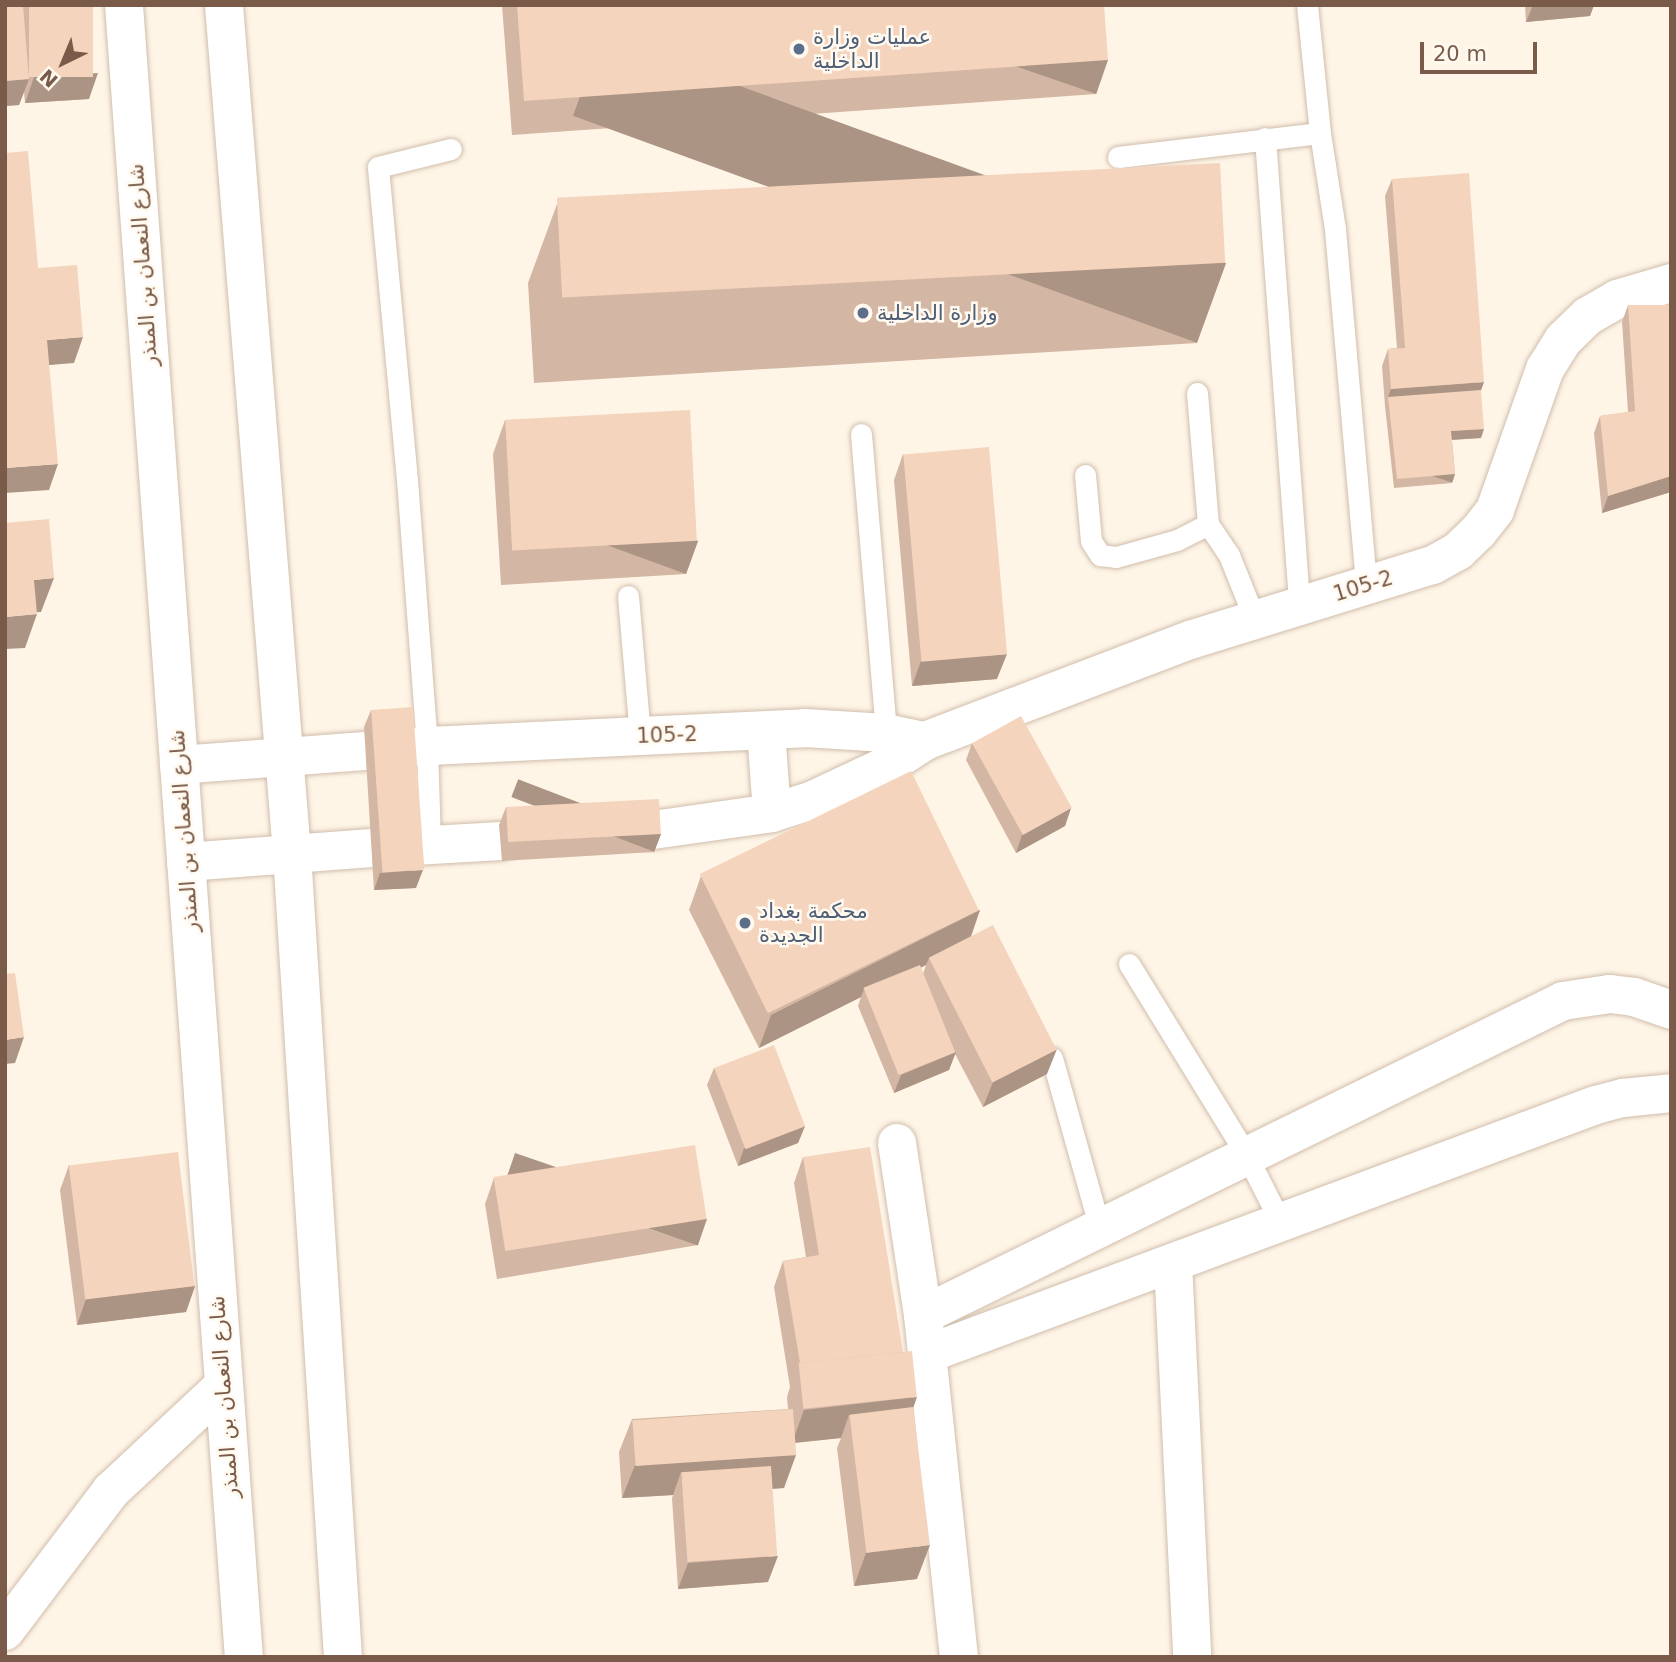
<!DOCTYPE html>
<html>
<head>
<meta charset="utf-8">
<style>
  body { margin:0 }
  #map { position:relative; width:1676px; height:1662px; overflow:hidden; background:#fef5e7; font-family:"DejaVu Sans","Noto Naskh Arabic",sans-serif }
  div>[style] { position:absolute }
  .roads { filter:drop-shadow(0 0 2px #d1bdab) drop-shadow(0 0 2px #d1bdab) }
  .lane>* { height:21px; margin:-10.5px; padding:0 10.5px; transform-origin:10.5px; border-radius:10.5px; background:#fff }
  .street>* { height:38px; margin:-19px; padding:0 19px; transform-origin:19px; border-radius:19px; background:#fff }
  .wall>* { inset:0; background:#d3b6a3 }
  .shaded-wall>* { inset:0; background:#ac9484; transform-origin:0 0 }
  .building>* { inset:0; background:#f5d4bd; transform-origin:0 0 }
  .dots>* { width:19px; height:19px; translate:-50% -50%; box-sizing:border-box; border:4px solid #fff9ef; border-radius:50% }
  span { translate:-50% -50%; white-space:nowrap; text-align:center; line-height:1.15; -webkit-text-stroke:5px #fff9ef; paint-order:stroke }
  .service-label { font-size:21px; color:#4e5e75 }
  .left { translate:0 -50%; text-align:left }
  .street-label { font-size:21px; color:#7a5b49 }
  .frame { position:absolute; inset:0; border:7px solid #7a5b49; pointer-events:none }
  .north { position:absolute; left:28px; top:28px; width:70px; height:70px; -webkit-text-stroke:5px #fff9ef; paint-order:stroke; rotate:223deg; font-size:19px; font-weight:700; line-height:28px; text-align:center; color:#7a5b49 }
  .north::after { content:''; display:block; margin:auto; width:24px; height:32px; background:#7a5b49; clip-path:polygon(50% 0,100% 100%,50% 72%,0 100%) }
  .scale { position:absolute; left:1420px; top:42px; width:117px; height:32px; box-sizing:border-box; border:4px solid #7a5b49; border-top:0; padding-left:9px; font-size:21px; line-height:24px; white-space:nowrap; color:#7a5b49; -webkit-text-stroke:5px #fff9ef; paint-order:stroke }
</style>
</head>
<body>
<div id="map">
  <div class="roads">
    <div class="lane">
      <div style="left:1307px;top:5px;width:129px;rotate:84.2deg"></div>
      <div style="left:1320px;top:133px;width:97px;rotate:81.1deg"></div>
      <div style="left:1335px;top:229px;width:357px;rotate:85deg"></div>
      <div style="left:1265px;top:138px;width:469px;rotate:85.8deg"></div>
      <div style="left:1118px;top:157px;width:203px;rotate:-6.8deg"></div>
      <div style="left:1197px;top:393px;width:131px;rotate:85.2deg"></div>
      <div style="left:1208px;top:524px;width:37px;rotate:56deg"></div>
      <div style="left:1229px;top:555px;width:70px;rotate:68.2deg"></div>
      <div style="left:861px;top:434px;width:300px;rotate:85.2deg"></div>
      <div style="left:1085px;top:475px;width:66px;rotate:84.8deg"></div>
      <div style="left:1091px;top:541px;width:17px;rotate:57deg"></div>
      <div style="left:1100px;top:555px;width:16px;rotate:7deg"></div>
      <div style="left:1116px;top:557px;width:63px;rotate:-15.6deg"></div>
      <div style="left:1177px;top:540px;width:35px;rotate:-27deg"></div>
      <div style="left:628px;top:596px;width:142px;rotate:85.1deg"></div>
      <div style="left:430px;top:845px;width:99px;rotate:-91.7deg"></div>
      <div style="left:427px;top:746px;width:267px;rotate:-94.3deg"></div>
      <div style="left:407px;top:480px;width:314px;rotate:-95.3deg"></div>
      <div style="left:378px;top:167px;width:75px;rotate:-13.9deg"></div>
      <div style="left:1129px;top:964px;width:225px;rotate:58.4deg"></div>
      <div style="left:1247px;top:1156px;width:75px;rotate:63.1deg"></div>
      <div style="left:1052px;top:1058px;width:178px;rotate:74.3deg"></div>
    </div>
    <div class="street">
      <div style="left:124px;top:5px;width:1656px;rotate:85.85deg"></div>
      <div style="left:224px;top:5px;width:852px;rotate:85.42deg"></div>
      <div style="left:292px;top:854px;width:805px;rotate:86.37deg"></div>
      <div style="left:766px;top:731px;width:82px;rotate:85.8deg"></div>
      <div style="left:408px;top:747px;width:397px;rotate:-2.7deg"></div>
      <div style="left:805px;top:728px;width:81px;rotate:3.5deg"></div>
      <div style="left:886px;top:733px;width:40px;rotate:12deg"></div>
      <div style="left:179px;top:765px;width:187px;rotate:-4.3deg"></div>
      <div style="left:653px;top:830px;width:120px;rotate:-8.1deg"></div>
      <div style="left:772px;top:813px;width:43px;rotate:-17.6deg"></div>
      <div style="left:813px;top:800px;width:85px;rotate:-25.1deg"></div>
      <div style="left:890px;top:764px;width:42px;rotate:-33.3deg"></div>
      <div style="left:925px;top:741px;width:284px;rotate:-20.9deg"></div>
      <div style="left:1190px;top:640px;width:254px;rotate:-17.2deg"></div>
      <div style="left:1433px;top:565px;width:29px;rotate:-29deg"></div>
      <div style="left:1458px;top:551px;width:28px;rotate:-44deg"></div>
      <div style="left:1478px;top:532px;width:28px;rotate:-52deg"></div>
      <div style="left:1495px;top:510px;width:150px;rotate:-70.5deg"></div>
      <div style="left:1545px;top:369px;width:34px;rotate:-58deg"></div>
      <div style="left:1563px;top:340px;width:35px;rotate:-44deg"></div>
      <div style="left:1588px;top:316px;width:34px;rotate:-30deg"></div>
      <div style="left:1617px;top:299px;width:56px;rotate:-16.5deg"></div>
      <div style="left:414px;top:846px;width:87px;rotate:-3.3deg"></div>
      <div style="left:186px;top:862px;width:186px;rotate:-4.3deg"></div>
      <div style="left:897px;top:1143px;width:174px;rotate:81.4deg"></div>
      <div style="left:923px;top:1315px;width:344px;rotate:84deg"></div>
      <div style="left:1173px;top:1263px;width:394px;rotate:87.2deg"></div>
      <div style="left:923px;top:1315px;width:713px;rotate:-26.13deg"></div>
      <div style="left:1563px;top:1001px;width:48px;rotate:-8.5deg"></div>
      <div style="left:1610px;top:994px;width:24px;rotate:7deg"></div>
      <div style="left:1634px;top:997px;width:39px;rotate:19deg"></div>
      <div style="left:927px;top:1354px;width:714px;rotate:-20.42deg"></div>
      <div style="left:1596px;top:1105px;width:28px;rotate:-15deg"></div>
      <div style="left:1623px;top:1098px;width:48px;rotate:-5.9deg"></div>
      <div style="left:5px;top:1631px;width:176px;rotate:-52.9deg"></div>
      <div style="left:111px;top:1491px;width:152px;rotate:-43.1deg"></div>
    </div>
  </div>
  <div class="wall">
    <div style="clip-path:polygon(5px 5px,93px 5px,89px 99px,25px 103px,24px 92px,19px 105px,5px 106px)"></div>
    <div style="clip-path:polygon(502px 5px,1104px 5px,1096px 94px,512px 135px)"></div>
    <div style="clip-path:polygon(1525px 5px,1594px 5px,1590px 16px,1526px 22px)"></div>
    <div style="clip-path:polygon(1392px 179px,1481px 390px,1481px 438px,1452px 440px,1455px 474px,1452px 483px,1394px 488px,1385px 406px,1382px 366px,1388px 349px,1397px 348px,1385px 196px)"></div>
    <div style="clip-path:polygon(557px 204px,1226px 263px,1197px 343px,534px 383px,528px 283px)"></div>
    <div style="clip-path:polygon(1628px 305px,1671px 492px,1602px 513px,1594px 433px,1600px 416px,1628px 412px,1622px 322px)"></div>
    <div style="clip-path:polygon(505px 420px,698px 541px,686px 574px,501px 585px,493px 454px)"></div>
    <div style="clip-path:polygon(903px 454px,997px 679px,912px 686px,894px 480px)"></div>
    <div style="clip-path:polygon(371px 710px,416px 888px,374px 890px,364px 727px)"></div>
    <div style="clip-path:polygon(972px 743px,1071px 808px,1065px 826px,1016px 853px,966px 760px)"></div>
    <div style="clip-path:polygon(506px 807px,661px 834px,654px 852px,502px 861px,499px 825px)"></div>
    <div style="clip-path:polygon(evenodd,701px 876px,980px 910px,971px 937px,1047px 1074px,983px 1107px,955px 1054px,949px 1070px,894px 1093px,858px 1006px,861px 997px,759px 1048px,689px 910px,701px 876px,926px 965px,923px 974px,920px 968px,926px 965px)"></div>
    <div style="clip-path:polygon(714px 1068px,805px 1126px,798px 1143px,738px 1166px,707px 1085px)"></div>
    <div style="clip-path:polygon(803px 1157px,903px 1352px,913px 1409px,917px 1579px,854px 1586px,837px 1448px,841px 1438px,795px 1443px,784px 1488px,772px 1489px,768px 1582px,678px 1589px,672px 1498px,673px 1495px,622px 1498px,619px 1452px,632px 1419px,788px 1409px,787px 1397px,790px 1387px,774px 1287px,783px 1261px,806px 1257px,794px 1183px)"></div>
    <div style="clip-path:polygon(69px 1165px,195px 1286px,186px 1312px,77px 1325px,60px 1190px)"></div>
    <div style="clip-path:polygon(494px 1178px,698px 1245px,497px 1279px,485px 1204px)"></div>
  </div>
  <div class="shaded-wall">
    <div style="clip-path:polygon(1533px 5px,1594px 5px,1590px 16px,1526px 22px)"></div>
    <div style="left:1108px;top:60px;width:36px;height:585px;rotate:109deg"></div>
    <div style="clip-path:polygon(98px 73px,89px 99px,25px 103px,34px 77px)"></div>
    <div style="clip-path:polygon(29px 79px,19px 105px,5px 106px,5px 81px)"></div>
    <div style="left:1226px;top:263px;width:85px;height:664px;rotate:110deg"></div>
    <div style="clip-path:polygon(83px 337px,74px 363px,38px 366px,47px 340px)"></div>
    <div style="clip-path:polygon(1484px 382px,1478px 399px,1388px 397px,1391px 389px)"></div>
    <div style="clip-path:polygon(1484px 429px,1481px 438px,1448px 440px,1451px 431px)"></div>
    <div style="clip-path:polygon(58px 464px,49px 490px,5px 493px,5px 468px)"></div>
    <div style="left:1455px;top:474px;width:9px;height:58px;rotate:108deg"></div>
    <div style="clip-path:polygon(1671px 476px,1671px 492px,1602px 513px,1608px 496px)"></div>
    <div style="left:698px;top:541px;width:35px;height:185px;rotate:110deg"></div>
    <div style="clip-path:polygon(54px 578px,41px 612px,22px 613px,34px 580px)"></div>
    <div style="clip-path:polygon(37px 614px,25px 648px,5px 649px,5px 617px)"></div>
    <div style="clip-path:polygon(1007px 654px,997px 679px,912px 686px,921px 661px)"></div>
    <div style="clip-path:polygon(1071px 808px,1065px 826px,1016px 853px,1022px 835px)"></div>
    <div style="left:661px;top:834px;width:19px;height:153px;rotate:111deg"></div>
    <div style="clip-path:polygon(423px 870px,416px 888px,374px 890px,380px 873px)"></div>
    <div style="clip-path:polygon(980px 910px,968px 944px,929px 958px,926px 965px,867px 994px,864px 989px,861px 997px,759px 1048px,771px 1015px)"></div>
    <div style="clip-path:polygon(24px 1037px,15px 1063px,5px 1064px,5px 1040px)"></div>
    <div style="clip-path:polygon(1057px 1049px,1047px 1074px,983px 1107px,993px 1082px)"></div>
    <div style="clip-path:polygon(956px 1052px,949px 1070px,894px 1093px,901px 1075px)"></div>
    <div style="clip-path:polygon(805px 1126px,798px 1143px,738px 1166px,744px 1148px)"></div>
    <div style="left:707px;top:1219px;width:28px;height:203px;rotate:109deg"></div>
    <div style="clip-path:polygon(195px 1286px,186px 1312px,77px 1325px,86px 1299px)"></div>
    <div style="clip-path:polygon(917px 1397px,905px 1431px,849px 1415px,841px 1438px,792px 1443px,804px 1410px)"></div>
    <div style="clip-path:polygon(796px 1455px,784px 1488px,683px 1494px,681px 1472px,673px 1495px,622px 1498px,635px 1465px)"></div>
    <div style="clip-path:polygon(930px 1545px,917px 1579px,854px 1586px,866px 1553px)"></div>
    <div style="clip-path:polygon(778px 1556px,768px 1582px,678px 1589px,688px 1563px)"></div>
  </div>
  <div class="building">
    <div style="clip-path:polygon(5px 5px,23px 5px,29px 79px,5px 81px)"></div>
    <div style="left:29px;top:5px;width:64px;height:72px"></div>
    <div style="clip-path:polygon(517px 5px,1104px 5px,1108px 60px,524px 101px)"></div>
    <div style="clip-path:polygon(28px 151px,38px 268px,77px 265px,83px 337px,47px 340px,58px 464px,5px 468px,5px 153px)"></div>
    <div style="left:1220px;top:163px;width:100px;height:664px;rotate:87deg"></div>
    <div style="clip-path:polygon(1469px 173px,1484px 382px,1391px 389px,1388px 349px,1405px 348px,1392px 179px)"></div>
    <div style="clip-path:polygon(1628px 305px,1671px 305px,1671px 476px,1608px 496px,1600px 416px,1635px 411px)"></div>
    <div style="clip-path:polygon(1481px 390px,1484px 429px,1451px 431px,1455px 474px,1397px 479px,1388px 397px)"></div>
    <div style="left:690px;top:410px;width:131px;height:185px;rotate:87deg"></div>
    <div style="left:989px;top:447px;width:208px;height:86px;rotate:85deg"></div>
    <div style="clip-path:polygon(49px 519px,54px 578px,34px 580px,37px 614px,5px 617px,5px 523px)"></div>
    <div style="left:413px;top:707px;width:163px;height:42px;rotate:86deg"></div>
    <div style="left:1021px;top:716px;width:105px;height:56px;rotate:61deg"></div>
    <div style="left:911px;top:771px;width:155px;height:235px;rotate:64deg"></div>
    <div style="left:659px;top:799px;width:35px;height:153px;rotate:87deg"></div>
    <div style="left:993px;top:925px;width:140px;height:72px;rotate:63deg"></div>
    <div style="left:920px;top:965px;width:94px;height:61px;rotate:68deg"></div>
    <div style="clip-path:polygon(15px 973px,24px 1037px,5px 1040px,5px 974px)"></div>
    <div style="left:774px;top:1045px;width:87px;height:64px;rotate:69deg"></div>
    <div style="left:695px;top:1145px;width:75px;height:204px;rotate:81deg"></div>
    <div style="clip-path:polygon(870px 1147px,903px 1352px,800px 1363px,783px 1261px,819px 1255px,803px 1157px)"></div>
    <div style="left:178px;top:1152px;width:135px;height:110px;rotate:83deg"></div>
    <div style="left:912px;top:1351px;width:46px;height:114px;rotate:84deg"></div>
    <div style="left:913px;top:1407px;width:139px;height:64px;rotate:83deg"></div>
    <div style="left:793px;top:1409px;width:46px;height:161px;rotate:86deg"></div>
    <div style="left:771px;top:1466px;width:90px;height:90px;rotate:86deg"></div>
  </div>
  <div class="dots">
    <div style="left:799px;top:49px;background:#5c6f8a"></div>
    <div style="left:863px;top:313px;background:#5c6f8a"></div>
    <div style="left:745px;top:923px;background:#5c6f8a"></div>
  </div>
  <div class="service-label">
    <span class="left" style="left:813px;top:49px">عمليات وزارة<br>الداخلية</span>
    <span class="left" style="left:877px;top:313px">وزارة الداخلية</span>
    <span class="left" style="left:759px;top:923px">محكمة بغداد<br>الجديدة</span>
  </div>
  <div class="street-label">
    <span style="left:143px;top:265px;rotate:-94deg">شارع النعمان بن المنذر</span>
    <span style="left:1363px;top:586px;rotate:-17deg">105-2</span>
    <span style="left:667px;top:735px;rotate:-2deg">105-2</span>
    <span style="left:184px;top:831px;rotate:-94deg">شارع النعمان بن المنذر</span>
    <span style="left:224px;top:1397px;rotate:-94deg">شارع النعمان بن المنذر</span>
  </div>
  <div class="frame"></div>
  <div class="north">N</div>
  <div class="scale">20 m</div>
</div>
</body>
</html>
